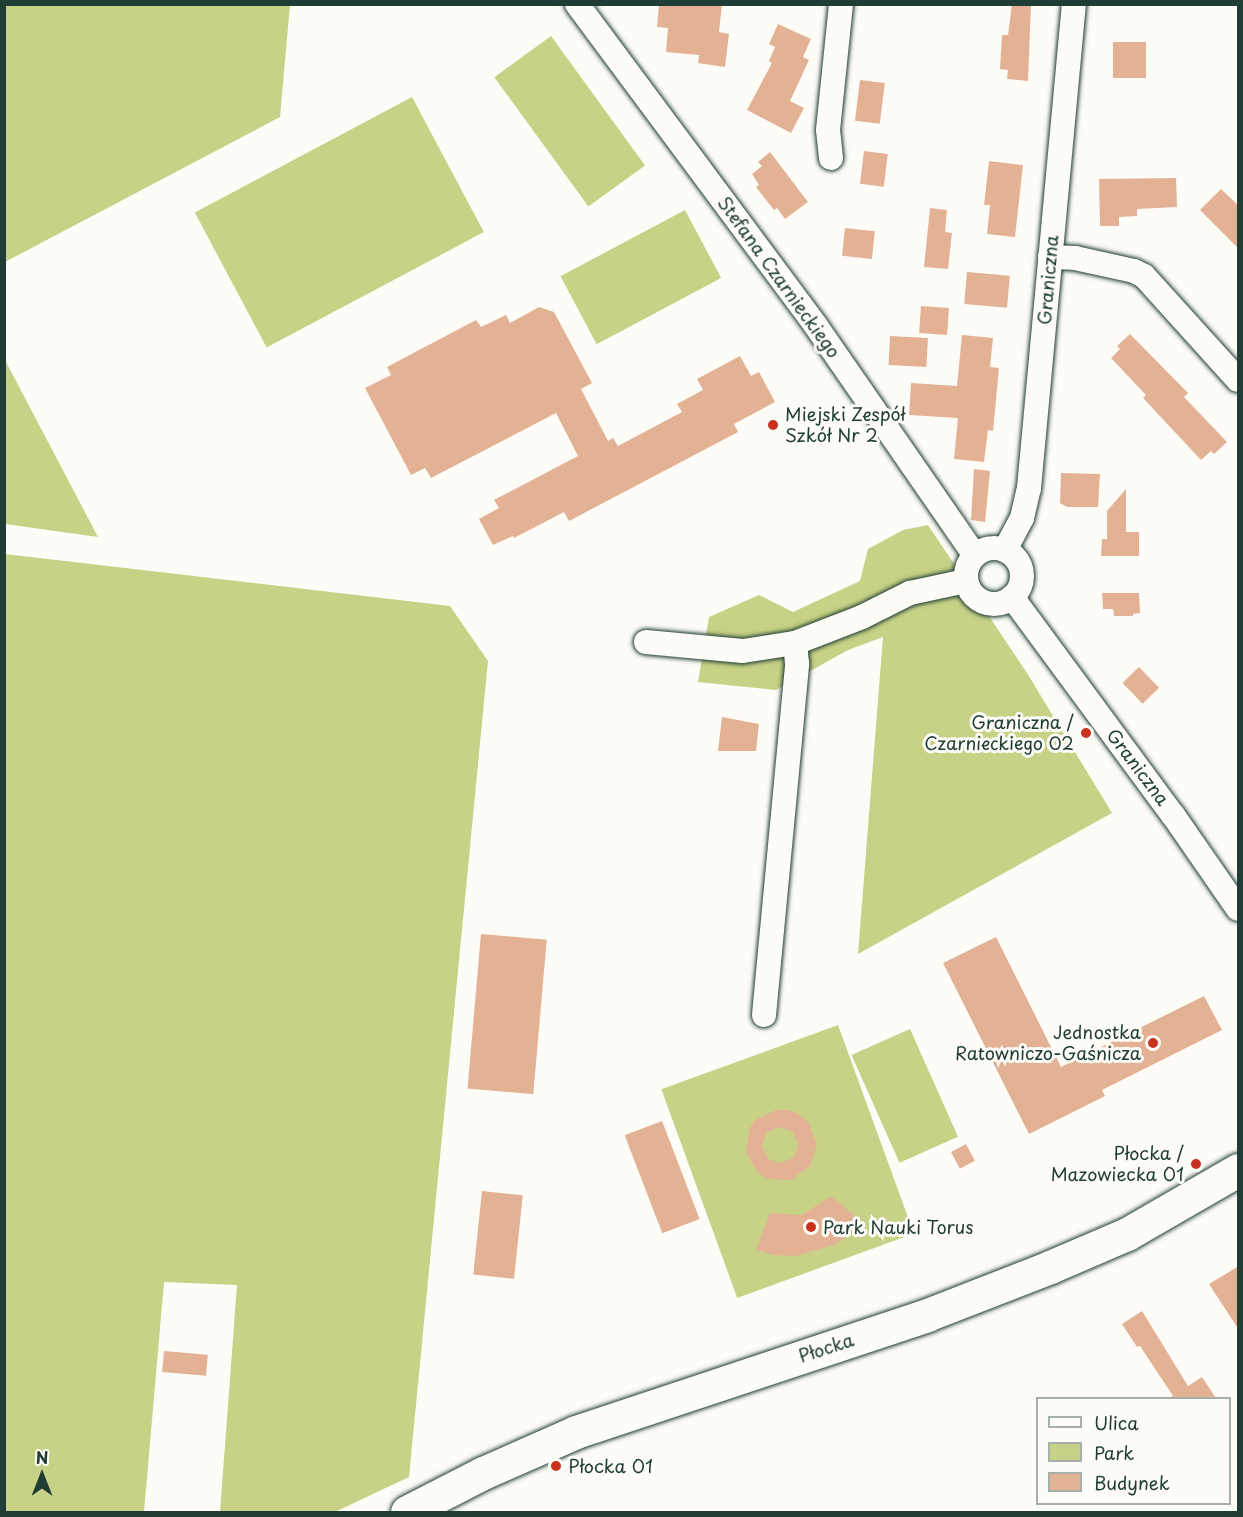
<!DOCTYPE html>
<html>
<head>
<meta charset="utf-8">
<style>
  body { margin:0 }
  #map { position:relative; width:1243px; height:1517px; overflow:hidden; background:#fdfcf7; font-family:"Playpen Sans",sans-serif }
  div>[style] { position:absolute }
  .green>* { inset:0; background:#c7d286; transform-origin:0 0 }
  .building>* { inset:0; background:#e3b294; transform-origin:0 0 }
  .roads { filter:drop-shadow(0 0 2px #1f3d34) drop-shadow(0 0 2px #1f3d34) }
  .minor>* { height:24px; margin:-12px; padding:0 12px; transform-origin:12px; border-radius:12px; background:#fdfcf7 }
  .minor>.ring { margin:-12px; padding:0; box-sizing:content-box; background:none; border:24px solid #fdfcf7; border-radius:50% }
  .secondary>* { height:33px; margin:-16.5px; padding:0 16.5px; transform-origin:16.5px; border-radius:16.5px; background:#fdfcf7 }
  .dots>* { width:16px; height:16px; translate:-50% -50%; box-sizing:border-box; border:3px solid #fdfcf7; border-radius:50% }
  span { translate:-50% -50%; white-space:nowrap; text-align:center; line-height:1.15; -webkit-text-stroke:6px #fdfcf7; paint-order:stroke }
  .street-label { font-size:18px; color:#1f3d34 }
  .poi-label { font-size:18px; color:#1f3d34 }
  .left { translate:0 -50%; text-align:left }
  .right { translate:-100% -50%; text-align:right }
  .frame { position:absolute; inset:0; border:6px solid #1f3d34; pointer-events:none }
  .legend { position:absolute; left:1036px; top:1397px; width:195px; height:108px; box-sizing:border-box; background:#fdfcf7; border:2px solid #a4b0a9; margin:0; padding:8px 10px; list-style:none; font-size:18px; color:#1f3d34 }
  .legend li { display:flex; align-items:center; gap:12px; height:30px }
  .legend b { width:30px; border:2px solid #a4b0a9 }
  .north { position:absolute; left:12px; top:1445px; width:60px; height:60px; -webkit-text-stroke:4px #fdfcf7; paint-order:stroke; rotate:0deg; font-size:16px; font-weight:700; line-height:24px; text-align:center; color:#1f3d34 }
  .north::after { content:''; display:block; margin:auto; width:21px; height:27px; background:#1f3d34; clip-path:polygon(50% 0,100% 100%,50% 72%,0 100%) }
</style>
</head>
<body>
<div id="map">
  <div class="green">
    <div style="clip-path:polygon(5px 4px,290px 5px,280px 117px,5px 262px)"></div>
    <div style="left:551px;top:36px;width:160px;height:70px;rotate:54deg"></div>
    <div style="left:412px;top:97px;width:153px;height:246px;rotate:62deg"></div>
    <div style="left:685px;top:210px;width:77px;height:141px;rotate:62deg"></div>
    <div style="clip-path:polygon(4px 360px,5px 360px,98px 537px,5px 524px)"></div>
    <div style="clip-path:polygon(928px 525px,1027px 673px,1112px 813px,858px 954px,883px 637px,848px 650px,776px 690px,698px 682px,709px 617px,759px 595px,793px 612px,860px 581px,868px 549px,903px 530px)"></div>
    <div style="clip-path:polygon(5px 554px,450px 606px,488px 661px,409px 1477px,335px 1512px,220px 1512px,237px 1285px,164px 1282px,144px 1512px,5px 1512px)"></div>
    <div style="left:838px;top:1025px;width:222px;height:188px;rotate:70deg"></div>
    <div style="left:910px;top:1029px;width:118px;height:64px;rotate:66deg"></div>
  </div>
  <div class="building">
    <div style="clip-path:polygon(659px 4px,722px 4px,719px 32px,729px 34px,725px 67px,698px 63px,699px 55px,666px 52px,668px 28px,657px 27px)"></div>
    <div style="clip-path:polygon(1012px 4px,1031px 4px,1028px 81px,1007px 79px,1008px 70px,1000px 69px,1002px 35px,1008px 35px)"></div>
    <div style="clip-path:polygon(778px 24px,811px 39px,803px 57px,809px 60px,790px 101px,804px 108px,791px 133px,747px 110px,772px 63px,769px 61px,775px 47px,769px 44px)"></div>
    <div style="left:1113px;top:42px;width:33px;height:36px"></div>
    <div style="left:860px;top:80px;width:25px;height:41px;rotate:7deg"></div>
    <div style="left:864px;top:151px;width:24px;height:33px;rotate:7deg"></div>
    <div style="clip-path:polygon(770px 152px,808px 202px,785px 219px,777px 208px,774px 210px,756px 187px,759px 185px,752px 174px,762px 166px,758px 162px)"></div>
    <div style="clip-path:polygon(989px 161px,1023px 165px,1015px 237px,987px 234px,990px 205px,984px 205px)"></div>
    <div style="clip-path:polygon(1176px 178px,1177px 207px,1137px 209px,1137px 216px,1119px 217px,1119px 226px,1100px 226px,1099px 179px)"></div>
    <div style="clip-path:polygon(1221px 189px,1239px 206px,1239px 249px,1200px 210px)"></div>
    <div style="clip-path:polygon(930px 208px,947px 210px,945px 232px,952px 233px,948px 269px,924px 267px)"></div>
    <div style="left:845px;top:228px;width:30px;height:28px;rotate:6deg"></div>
    <div style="left:967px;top:272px;width:43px;height:32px;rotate:5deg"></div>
    <div style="left:921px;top:306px;width:28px;height:27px;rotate:4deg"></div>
    <div style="clip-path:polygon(539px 307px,554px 312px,592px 383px,581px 389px,608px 441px,613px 438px,618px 446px,682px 412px,677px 404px,703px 390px,697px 379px,740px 356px,751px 376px,759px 372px,775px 402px,734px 424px,738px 432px,569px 521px,564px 512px,514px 538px,513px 536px,493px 545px,479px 519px,499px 508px,494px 500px,578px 456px,556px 413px,431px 478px,425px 468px,411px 475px,365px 388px,391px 375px,387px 367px,476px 320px,481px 327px,506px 315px,510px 323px)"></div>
    <div style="clip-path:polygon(1130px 334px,1188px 393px,1184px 397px,1227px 442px,1214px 454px,1211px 451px,1201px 460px,1143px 398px,1146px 395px,1111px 358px,1120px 349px,1117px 346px)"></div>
    <div style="clip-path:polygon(962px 335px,993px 338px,990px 367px,999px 368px,993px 431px,988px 430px,984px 462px,954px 459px,958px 418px,909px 415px,911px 383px,957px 386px)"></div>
    <div style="left:890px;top:336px;width:38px;height:29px;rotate:3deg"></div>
    <div style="clip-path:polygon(974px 469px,990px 471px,985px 522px,971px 520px)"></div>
    <div style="clip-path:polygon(1061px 473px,1100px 474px,1098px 507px,1067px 507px,1060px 503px)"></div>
    <div style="clip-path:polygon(1126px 489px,1126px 532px,1139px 532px,1139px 556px,1101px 556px,1102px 539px,1107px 539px,1107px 511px)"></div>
    <div style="clip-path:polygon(1102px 593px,1139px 593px,1140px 613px,1133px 614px,1133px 616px,1114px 616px,1113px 609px,1103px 609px)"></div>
    <div style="left:1139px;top:667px;width:29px;height:23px;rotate:46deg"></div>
    <div style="clip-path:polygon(722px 717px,759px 724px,756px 751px,718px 751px)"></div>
    <div style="left:481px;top:934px;width:66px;height:155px;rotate:5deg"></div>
    <div style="clip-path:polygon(996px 937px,1061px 1067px,1204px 996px,1222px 1030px,1102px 1090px,1105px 1096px,1029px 1134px,943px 963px)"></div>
    <div style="clip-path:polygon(evenodd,776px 1110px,788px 1110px,799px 1114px,808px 1122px,817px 1144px,810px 1166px,791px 1180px,768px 1179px,758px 1173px,746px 1153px,749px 1129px,755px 1120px,776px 1110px,779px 1127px,792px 1131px,798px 1144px,794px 1157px,781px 1163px,768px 1159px,762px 1146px,766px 1133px,779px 1127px)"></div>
    <div style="left:662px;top:1121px;width:105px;height:40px;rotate:69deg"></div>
    <div style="left:966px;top:1144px;width:19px;height:17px;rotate:62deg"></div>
    <div style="left:482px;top:1191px;width:41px;height:84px;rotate:6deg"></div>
    <div style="clip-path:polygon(831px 1196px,862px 1222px,852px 1233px,836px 1244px,796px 1256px,773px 1255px,756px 1250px,770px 1213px,802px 1215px)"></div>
    <div style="clip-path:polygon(1239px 1266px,1239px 1330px,1209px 1284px)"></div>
    <div style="clip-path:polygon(1142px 1311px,1188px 1386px,1202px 1377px,1216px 1398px,1168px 1398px,1173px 1396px,1140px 1346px,1137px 1347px,1122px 1324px)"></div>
    <div style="left:164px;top:1351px;width:44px;height:21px;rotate:5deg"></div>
  </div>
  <div class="roads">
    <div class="minor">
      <div style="left:577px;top:4px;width:401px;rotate:53.4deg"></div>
      <div style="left:816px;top:326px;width:277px;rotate:55.3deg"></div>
      <div style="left:831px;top:158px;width:28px;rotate:-96deg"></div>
      <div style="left:828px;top:130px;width:127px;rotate:-84.1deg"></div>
      <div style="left:1050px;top:257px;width:25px;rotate:2deg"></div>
      <div style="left:1075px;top:258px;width:60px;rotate:12.4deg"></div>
      <div style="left:1134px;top:271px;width:11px;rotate:27deg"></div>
      <div style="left:1144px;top:276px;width:140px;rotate:47.9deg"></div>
      <div class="ring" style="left:966px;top:548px;width:32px;height:32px"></div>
      <div style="left:1005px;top:550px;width:36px;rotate:-62deg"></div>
      <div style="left:1022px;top:518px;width:31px;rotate:-77deg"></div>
      <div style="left:1029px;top:488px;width:486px;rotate:-84.7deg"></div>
      <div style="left:1012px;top:597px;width:271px;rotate:53.6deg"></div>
      <div style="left:1173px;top:815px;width:114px;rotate:55.3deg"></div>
      <div style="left:646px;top:642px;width:97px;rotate:5.3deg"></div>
      <div style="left:743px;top:651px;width:53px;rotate:-8.7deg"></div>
      <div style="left:795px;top:643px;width:72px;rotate:-21.2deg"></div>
      <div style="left:862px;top:617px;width:54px;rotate:-26.6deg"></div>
      <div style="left:910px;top:593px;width:57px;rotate:-12.1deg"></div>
      <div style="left:764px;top:1015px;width:353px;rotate:-84.6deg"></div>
      <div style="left:797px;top:664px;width:21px;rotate:-95deg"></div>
    </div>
    <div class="secondary">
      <div style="left:407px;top:1512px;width:85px;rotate:-27.2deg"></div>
      <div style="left:483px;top:1473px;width:102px;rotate:-23.8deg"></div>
      <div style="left:576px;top:1432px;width:370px;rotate:-18.4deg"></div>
      <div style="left:927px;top:1315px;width:132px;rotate:-21.3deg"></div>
      <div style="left:1050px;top:1267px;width:84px;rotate:-23.2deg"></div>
      <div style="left:1127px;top:1234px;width:128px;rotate:-30deg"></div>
    </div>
  </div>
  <div class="dots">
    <div style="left:773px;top:425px;background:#c8321e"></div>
    <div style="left:1086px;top:733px;background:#c8321e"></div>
    <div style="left:1153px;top:1043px;background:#c8321e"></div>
    <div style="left:1196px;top:1164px;background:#c8321e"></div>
    <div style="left:811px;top:1227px;background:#c8321e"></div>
    <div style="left:556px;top:1466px;background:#c8321e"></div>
  </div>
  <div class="street-label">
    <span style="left:779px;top:277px;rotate:54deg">Stefana Czarnieckiego</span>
    <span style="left:1048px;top:280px;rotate:-85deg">Graniczna</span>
    <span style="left:1138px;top:767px;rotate:53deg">Graniczna</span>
    <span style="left:826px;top:1348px;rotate:-18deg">Płocka</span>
  </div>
  <div class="poi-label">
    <span class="left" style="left:785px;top:425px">Miejski Zespół<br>Szkół Nr 2</span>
    <span class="right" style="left:1074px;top:733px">Graniczna /<br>Czarnieckiego 02</span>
    <span class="right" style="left:1141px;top:1043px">Jednostka<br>Ratowniczo-Gaśnicza</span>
    <span class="right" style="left:1184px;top:1164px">Płocka /<br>Mazowiecka 01</span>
    <span class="left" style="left:823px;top:1227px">Park Nauki Torus</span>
    <span class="left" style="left:568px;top:1466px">Płocka 01</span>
  </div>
  <div class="frame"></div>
  <ul class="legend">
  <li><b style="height:8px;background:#fdfcf7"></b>Ulica</li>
  <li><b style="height:16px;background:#c7d286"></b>Park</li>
  <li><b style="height:16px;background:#e3b294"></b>Budynek</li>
  </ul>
  <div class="north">N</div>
</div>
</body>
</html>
